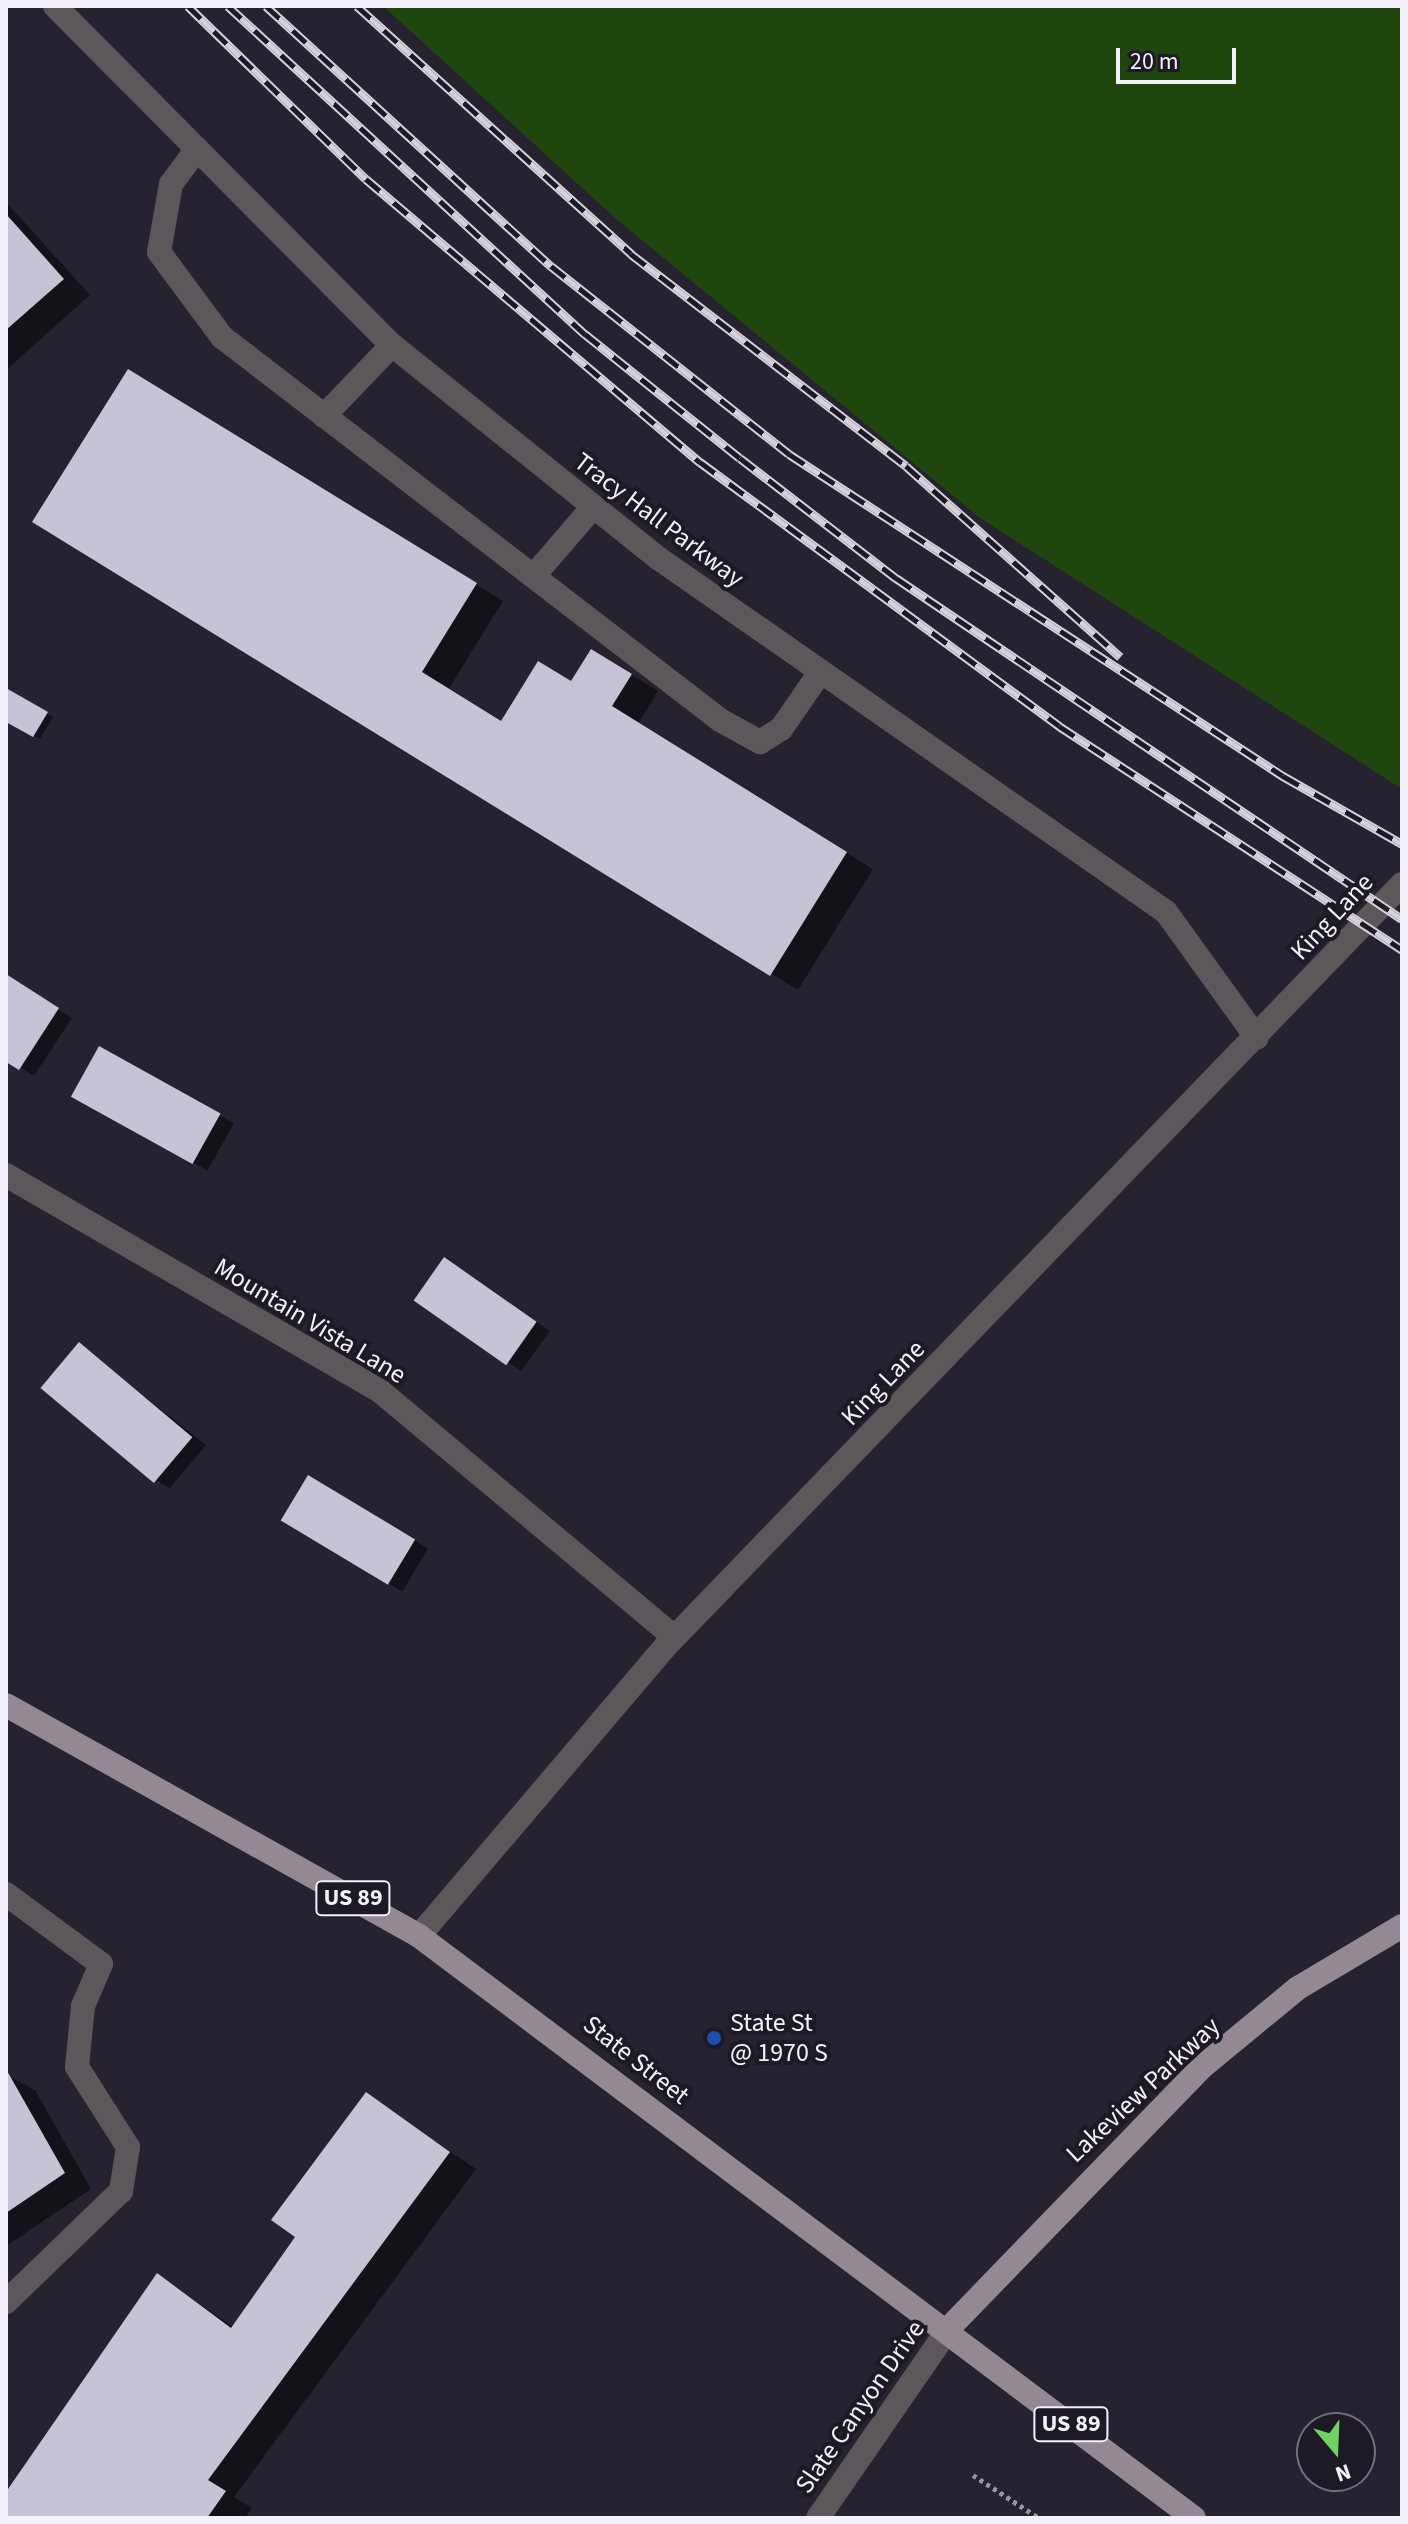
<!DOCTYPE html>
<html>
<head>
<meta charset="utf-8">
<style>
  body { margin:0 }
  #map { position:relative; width:1408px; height:2524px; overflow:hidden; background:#26222f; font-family:"Source Sans 3",sans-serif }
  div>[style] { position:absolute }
  .green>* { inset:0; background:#1f470d }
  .shadow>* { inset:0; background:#0007; transform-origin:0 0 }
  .building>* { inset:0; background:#c8c3d4; transform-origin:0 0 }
  .path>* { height:5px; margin-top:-2.5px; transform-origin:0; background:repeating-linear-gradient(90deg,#97949e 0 4px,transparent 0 8px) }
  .minor>* { height:24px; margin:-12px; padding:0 12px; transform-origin:12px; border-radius:12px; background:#5d575b }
  .major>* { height:24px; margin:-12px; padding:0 12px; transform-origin:12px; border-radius:12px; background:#948892 }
  .rail>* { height:9px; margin-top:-4.5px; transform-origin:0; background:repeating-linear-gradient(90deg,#1d1925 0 18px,#d4d1da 0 36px); box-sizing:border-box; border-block:2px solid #d4d1da }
  .dots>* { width:22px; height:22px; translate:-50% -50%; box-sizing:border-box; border:4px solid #1d1925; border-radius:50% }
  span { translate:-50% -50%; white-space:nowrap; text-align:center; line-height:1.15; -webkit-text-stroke:8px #1d1925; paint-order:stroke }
  .shield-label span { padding:2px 6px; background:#1d1925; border:2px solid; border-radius:6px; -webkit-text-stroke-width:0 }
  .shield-label { font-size:24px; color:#f4f1fa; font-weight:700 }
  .street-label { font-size:26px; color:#f4f1fa }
  .poi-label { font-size:26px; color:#f4f1fa }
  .left { translate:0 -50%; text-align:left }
  .frame { position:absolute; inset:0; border:8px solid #f4f1fa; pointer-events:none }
  .north { position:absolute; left:1296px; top:2412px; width:80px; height:80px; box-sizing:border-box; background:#1d1925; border:2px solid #736f7a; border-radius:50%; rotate:161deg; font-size:22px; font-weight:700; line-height:32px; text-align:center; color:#f4f1fa }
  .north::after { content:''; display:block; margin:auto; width:28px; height:36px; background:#6fd360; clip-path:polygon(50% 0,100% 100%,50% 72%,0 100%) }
  .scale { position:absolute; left:1116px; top:48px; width:120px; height:36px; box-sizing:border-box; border:4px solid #f4f1fa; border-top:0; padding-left:10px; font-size:24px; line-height:28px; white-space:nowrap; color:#f4f1fa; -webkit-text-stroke:6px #1d1925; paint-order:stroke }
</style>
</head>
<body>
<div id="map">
  <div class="green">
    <div style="clip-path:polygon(383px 6px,1402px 6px,1402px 789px,980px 518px,615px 218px)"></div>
  </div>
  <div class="shadow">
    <div style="clip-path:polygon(6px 202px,90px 295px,6px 370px)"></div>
    <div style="clip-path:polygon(156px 387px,503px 601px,448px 690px,502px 723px,572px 683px,619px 667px,658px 691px,638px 724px,873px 869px,798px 990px,35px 522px)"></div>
    <div style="clip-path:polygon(6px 690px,53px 717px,40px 739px,6px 719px)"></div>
    <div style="clip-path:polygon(6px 976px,72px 1018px,34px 1076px,6px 1059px)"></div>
    <div style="left:100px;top:1049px;width:153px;height:54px;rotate:29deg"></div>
    <div style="clip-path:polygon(459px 1268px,550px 1331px,521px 1371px,417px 1301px)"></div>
    <div style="clip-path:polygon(79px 1345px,206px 1445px,170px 1488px,156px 1480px)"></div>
    <div style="left:309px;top:1477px;width:139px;height:50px;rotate:31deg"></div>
    <div style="clip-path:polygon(6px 2075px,35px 2090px,91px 2189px,6px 2246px)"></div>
    <div style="clip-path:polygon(367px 2095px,476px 2169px,234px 2497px,252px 2508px,245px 2518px,6px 2518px,6px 2496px,158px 2275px,234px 2328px,298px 2237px)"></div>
  </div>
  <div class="building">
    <div style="clip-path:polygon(6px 214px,64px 279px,6px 330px)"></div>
    <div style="clip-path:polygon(128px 369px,477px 583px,422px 672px,501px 721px,538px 661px,571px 681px,591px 649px,632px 674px,612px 706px,847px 852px,770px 976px,32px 522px)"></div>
    <div style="clip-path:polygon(6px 688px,48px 712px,33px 737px,6px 722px)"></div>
    <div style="clip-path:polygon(6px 974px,59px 1008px,19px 1070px,6px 1062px)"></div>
    <div style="left:99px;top:1046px;width:139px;height:58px;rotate:29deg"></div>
    <div style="left:444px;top:1257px;width:113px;height:53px;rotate:35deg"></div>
    <div style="left:79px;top:1342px;width:148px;height:60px;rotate:40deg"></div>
    <div style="left:308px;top:1475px;width:125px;height:53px;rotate:31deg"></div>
    <div style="clip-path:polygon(6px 2069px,65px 2173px,6px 2213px)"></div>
    <div style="clip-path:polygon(366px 2092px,450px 2152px,208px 2480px,226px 2491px,207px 2518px,6px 2518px,6px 2492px,157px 2273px,231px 2328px,295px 2237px,271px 2220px)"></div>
  </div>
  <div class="path">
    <div style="left:973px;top:2475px;width:79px;rotate:33.1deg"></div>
  </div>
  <div class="minor">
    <div style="left:55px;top:6px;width:478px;rotate:45.2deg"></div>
    <div style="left:392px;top:345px;width:341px;rotate:38.7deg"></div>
    <div style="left:658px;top:558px;width:619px;rotate:34.87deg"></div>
    <div style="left:1166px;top:912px;width:155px;rotate:54.2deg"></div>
    <div style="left:197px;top:149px;width:44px;rotate:126.6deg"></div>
    <div style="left:171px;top:184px;width:69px;rotate:100deg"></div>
    <div style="left:159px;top:252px;width:106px;rotate:53.5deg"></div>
    <div style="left:222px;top:337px;width:628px;rotate:37.56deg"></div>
    <div style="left:720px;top:720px;width:46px;rotate:28.8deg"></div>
    <div style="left:760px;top:742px;width:25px;rotate:-32deg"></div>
    <div style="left:781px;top:729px;width:67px;rotate:-55.4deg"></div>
    <div style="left:324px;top:416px;width:98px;rotate:-46.2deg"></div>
    <div style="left:537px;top:572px;width:86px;rotate:-49.3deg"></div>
    <div style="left:6px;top:1175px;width:432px;rotate:30deg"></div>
    <div style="left:380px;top:1391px;width:383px;rotate:39.9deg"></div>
    <div style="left:6px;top:1894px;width:118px;rotate:36.4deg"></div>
    <div style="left:101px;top:1964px;width:46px;rotate:113.2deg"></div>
    <div style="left:83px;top:2006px;width:61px;rotate:95.6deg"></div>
    <div style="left:77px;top:2067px;width:95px;rotate:57.5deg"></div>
    <div style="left:128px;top:2147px;width:45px;rotate:99deg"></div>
    <div style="left:121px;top:2191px;width:160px;rotate:136deg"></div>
    <div style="left:419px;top:1936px;width:380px;rotate:-49.6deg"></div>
    <div style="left:665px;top:1647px;width:1061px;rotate:-45.99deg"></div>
    <div style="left:818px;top:2518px;width:231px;rotate:-55.4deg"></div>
  </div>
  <div class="major">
    <div style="left:6px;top:1705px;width:473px;rotate:29.2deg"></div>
    <div style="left:419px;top:1936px;width:969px;rotate:36.91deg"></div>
    <div style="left:949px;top:2328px;width:363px;rotate:-45.9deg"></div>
    <div style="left:1202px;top:2067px;width:124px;rotate:-39.5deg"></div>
    <div style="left:1298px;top:1988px;width:121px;rotate:-30.8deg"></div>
  </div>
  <div class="rail">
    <div style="left:188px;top:6px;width:248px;rotate:44.2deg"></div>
    <div style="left:366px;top:179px;width:438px;rotate:40.3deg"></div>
    <div style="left:700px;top:462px;width:446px;rotate:36.3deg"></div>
    <div style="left:1059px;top:726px;width:410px;rotate:33.1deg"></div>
    <div style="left:228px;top:6px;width:485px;rotate:42.6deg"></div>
    <div style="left:585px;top:334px;width:198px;rotate:38.7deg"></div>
    <div style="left:740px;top:458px;width:197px;rotate:37.6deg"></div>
    <div style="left:896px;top:578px;width:610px;rotate:33.98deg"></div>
    <div style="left:266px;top:6px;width:386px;rotate:42.4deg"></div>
    <div style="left:551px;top:266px;width:303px;rotate:38.3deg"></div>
    <div style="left:789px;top:454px;width:590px;rotate:33.1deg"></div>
    <div style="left:1283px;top:776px;width:137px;rotate:29.7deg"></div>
    <div style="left:357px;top:6px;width:370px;rotate:42.1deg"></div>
    <div style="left:631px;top:254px;width:347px;rotate:37.6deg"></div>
    <div style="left:906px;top:466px;width:287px;rotate:41.7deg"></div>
  </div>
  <div class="dots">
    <div style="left:714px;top:2038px;background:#1a4fb4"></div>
  </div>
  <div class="shield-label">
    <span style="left:353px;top:1898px">US 89</span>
    <span style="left:1071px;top:2424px">US 89</span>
  </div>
  <div class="street-label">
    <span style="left:659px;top:520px;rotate:37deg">Tracy Hall Parkway</span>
    <span style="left:1332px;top:917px;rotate:-47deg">King Lane</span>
    <span style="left:310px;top:1321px;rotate:31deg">Mountain Vista Lane</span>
    <span style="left:883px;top:1383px;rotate:-46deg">King Lane</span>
    <span style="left:636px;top:2060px;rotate:38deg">State Street</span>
    <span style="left:1143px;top:2090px;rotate:-43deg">Lakeview Parkway</span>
    <span style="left:860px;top:2407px;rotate:-55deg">Slate Canyon Drive</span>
  </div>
  <div class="poi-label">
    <span class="left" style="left:730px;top:2038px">State St<br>@ 1970 S</span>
  </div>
  <div class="frame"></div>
  <div class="north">N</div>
  <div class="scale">20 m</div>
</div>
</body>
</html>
